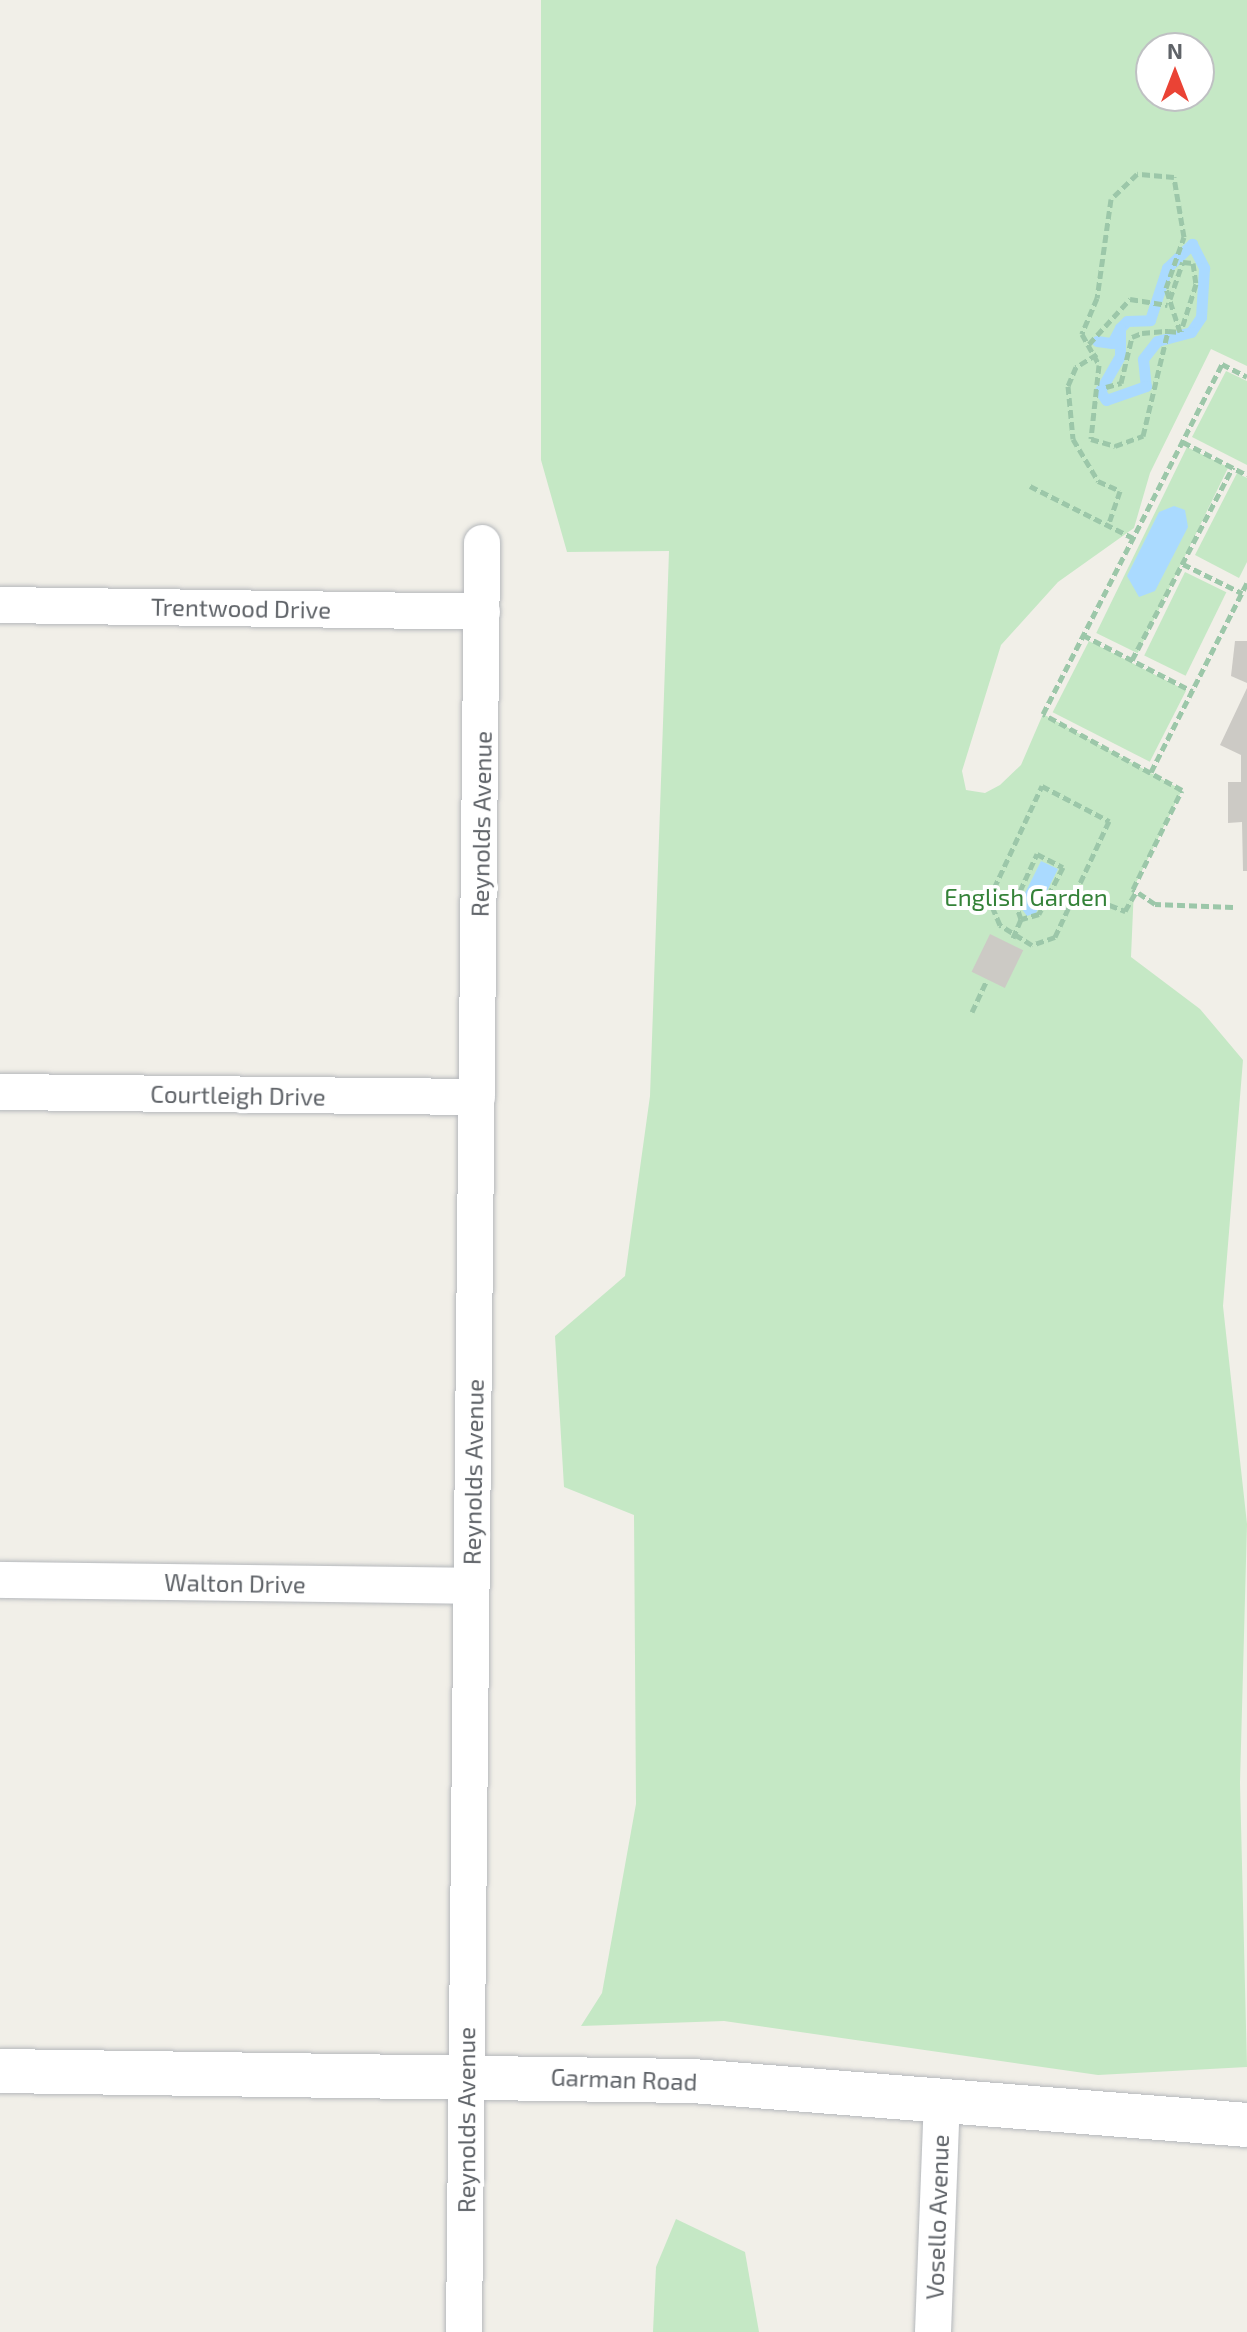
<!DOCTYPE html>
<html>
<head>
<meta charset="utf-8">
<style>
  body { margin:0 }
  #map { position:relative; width:1247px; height:2332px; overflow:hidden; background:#f1efe8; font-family:"Exo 2",sans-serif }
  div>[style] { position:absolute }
  .green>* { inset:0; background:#c5e8c5; transform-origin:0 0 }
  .water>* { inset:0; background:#aadaff }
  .stream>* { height:11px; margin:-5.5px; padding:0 5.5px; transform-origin:5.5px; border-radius:5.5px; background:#aadaff }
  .building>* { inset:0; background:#cccac5; transform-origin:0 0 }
  .path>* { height:5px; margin-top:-2.5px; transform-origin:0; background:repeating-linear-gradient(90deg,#9cc7a9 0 8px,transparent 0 12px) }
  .roads { filter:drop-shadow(0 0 2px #b5b8bc) drop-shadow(0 0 2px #b5b8bc) }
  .minor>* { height:36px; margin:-18px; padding:0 18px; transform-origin:18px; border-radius:18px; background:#fff }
  .tertiary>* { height:44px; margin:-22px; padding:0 22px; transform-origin:22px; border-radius:22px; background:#fff }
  span { translate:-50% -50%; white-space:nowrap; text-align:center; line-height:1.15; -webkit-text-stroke:8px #fff; paint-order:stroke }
  .street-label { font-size:24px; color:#5f6368 }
  .park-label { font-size:24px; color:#348238 }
  .north { position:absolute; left:1135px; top:32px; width:80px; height:80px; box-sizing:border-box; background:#fff; border:2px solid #bfc1c3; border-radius:50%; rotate:0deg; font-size:22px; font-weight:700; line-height:32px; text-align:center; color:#5f6368 }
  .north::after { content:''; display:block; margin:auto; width:28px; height:36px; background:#ea4335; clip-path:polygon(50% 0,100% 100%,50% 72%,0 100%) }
</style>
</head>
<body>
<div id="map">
  <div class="green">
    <div style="clip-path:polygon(evenodd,541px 0,1247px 0,1247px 366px,1211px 349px,1150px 473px,1134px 528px,1058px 582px,1001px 645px,962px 771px,966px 790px,985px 793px,1000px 785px,1021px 765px,1043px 714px,1182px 790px,1134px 887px,1131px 957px,1200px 1009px,1243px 1060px,1223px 1306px,1247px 1524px,1240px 1783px,1247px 2067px,1098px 2075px,724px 2021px,581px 2026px,602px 1993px,636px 1804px,634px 1515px,564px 1487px,555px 1336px,625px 1276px,650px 1096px,669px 551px,567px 552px,541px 460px,541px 0,1151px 48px,1199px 48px,1199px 96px,1151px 96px,1151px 48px)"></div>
    <div style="clip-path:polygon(1226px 371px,1247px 381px,1247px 465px,1192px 437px)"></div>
    <div style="left:1187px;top:447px;width:46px;height:207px;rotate:26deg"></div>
    <div style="clip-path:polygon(1237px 473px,1247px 478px,1247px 562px,1239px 578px,1195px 555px)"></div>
    <div style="left:1185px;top:572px;width:46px;height:93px;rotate:26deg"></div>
    <div style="left:1089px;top:641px;width:109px;height:80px;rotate:27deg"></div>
    <div style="clip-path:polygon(676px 2219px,745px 2252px,759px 2332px,653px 2332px,656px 2267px)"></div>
  </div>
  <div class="water">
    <div style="clip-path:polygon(1174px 506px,1185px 510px,1188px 527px,1155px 591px,1139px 597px,1127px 576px,1159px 512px)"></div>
    <div style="clip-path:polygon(1041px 861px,1058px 869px,1036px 913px,1027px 916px,1019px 905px)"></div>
  </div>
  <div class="stream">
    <div style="left:1097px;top:341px;width:15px;rotate:8deg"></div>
    <div style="left:1112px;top:343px;width:17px;rotate:-62deg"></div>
    <div style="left:1120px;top:328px;width:10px;rotate:-45deg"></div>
    <div style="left:1127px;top:321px;width:23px;rotate:-2deg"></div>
    <div style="left:1150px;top:320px;width:55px;rotate:-71.9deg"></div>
    <div style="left:1167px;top:268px;width:35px;rotate:-44deg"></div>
    <div style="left:1192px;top:244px;width:27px;rotate:63deg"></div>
    <div style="left:1204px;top:268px;width:49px;rotate:93.5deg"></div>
    <div style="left:1201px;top:317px;width:18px;rotate:124deg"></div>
    <div style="left:1191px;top:332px;width:35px;rotate:165deg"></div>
    <div style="left:1157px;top:341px;width:23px;rotate:128deg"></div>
    <div style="left:1143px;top:359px;width:27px;rotate:84deg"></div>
    <div style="left:1146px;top:386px;width:42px;rotate:160.7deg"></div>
    <div style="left:1106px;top:400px;width:11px;rotate:-124deg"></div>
    <div style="left:1100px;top:391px;width:40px;rotate:-60.3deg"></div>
    <div style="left:1120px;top:356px;width:28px;rotate:-90deg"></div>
  </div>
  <div class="building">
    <div style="clip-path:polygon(1235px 641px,1247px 641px,1247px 683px,1231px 676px)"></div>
    <div style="clip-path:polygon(1247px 688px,1247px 871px,1243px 871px,1242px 822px,1228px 823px,1228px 782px,1241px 782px,1241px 755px,1220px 745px)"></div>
    <div style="left:990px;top:934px;width:37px;height:42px;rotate:26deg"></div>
  </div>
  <div class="path">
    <div style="left:1170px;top:299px;width:39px;rotate:-71deg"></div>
    <div style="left:1183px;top:262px;width:10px;rotate:6deg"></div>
    <div style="left:1193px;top:263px;width:21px;rotate:82deg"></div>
    <div style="left:1196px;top:284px;width:49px;rotate:107.7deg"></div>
    <div style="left:1089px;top:344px;width:61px;rotate:-47.7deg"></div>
    <div style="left:1130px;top:299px;width:38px;rotate:9deg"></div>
    <div style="left:1097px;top:354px;width:25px;rotate:148deg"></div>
    <div style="left:1076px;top:367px;width:21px;rotate:113deg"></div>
    <div style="left:1068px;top:386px;width:53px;rotate:84.6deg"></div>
    <div style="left:1073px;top:439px;width:49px;rotate:59.2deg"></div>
    <div style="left:1098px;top:481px;width:24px;rotate:24deg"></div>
    <div style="left:1120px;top:491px;width:36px;rotate:109deg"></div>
    <div style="left:1106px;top:387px;width:16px;rotate:-15deg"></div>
    <div style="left:1121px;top:383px;width:47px;rotate:-76.6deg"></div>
    <div style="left:1132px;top:337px;width:11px;rotate:-22deg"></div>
    <div style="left:1142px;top:333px;width:23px;rotate:-5deg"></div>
    <div style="left:1165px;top:331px;width:3px"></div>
    <div style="left:1168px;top:331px;width:12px;rotate:5deg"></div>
    <div style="left:1180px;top:332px;width:46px;rotate:-107.7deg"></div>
    <div style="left:1166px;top:288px;width:54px;rotate:-70.6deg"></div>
    <div style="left:1184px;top:237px;width:61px;rotate:-99.5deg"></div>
    <div style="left:1174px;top:177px;width:37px;rotate:-175deg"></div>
    <div style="left:1137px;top:174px;width:36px;rotate:136deg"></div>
    <div style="left:1111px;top:199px;width:100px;rotate:98deg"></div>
    <div style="left:1097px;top:298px;width:39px;rotate:113deg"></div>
    <div style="left:1082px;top:334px;width:35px;rotate:61deg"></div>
    <div style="left:1099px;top:365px;width:74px;rotate:96.2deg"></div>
    <div style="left:1091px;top:439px;width:25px;rotate:16deg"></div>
    <div style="left:1115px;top:446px;width:30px;rotate:-20deg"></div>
    <div style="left:1143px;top:436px;width:108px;rotate:-76.6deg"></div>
    <div style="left:1183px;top:442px;width:72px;rotate:27.3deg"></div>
    <div style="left:1030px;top:486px;width:115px;rotate:26.8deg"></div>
    <div style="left:1183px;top:564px;width:66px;rotate:26.2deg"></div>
    <div style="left:1083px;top:635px;width:123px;rotate:27.2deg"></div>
    <div style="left:1132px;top:660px;width:218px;rotate:-62.4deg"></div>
    <div style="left:1151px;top:772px;width:212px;rotate:-63.1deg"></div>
    <div style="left:1042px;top:786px;width:76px;rotate:27.6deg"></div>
    <div style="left:1109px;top:821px;width:128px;rotate:115deg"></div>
    <div style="left:1055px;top:937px;width:24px;rotate:161deg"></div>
    <div style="left:1032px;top:945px;width:38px;rotate:-148deg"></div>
    <div style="left:1000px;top:925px;width:28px;rotate:-113deg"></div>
    <div style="left:989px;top:899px;width:125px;rotate:-64.9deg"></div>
    <div style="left:1076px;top:892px;width:53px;rotate:21.2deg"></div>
    <div style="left:1125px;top:911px;width:22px;rotate:-60deg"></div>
    <div style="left:1233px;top:907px;width:78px;rotate:-177.8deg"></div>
    <div style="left:1155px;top:904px;width:27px;rotate:-146deg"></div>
    <div style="left:1133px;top:889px;width:110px;rotate:-63.7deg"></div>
    <div style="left:1182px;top:790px;width:158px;rotate:-151.3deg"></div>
    <div style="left:1043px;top:714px;width:393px;rotate:-62.9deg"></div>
    <div style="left:1222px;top:364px;width:28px;rotate:27deg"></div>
    <div style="left:1013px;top:938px;width:21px;rotate:-67deg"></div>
    <div style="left:1021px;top:919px;width:18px;rotate:-109deg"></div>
    <div style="left:1015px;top:902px;width:53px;rotate:-65.4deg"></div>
    <div style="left:1037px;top:854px;width:29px;rotate:27deg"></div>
    <div style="left:1063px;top:867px;width:53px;rotate:117.1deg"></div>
    <div style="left:1039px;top:914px;width:19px;rotate:164deg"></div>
    <div style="left:972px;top:1012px;width:35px;rotate:-65deg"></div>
  </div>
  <div class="roads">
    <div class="minor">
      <div style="left:0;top:605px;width:482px;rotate:0.8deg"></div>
      <div style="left:0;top:1092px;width:477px;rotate:0.6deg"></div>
      <div style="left:0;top:1580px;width:470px;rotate:0.7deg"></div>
      <div style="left:464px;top:2332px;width:1789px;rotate:-89.42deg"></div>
      <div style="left:933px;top:2332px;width:230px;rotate:-87.8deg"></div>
    </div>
    <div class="tertiary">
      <div style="left:0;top:2071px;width:693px;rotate:0.83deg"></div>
      <div style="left:693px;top:2081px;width:556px;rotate:4.54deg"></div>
    </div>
  </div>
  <div class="street-label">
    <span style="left:241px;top:608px;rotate:1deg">Trentwood Drive</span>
    <span style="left:481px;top:824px;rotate:-89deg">Reynolds Avenue</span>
    <span style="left:238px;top:1095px;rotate:1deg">Courtleigh Drive</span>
    <span style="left:473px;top:1472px;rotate:-89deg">Reynolds Avenue</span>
    <span style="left:235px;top:1583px;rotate:1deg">Walton Drive</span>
    <span style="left:624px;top:2079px;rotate:2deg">Garman Road</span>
    <span style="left:466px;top:2120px;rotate:-90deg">Reynolds Avenue</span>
    <span style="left:937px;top:2217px;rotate:-88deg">Vosello Avenue</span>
  </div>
  <div class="park-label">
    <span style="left:1026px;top:897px">English Garden</span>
  </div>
  <div class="north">N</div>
</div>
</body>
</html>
